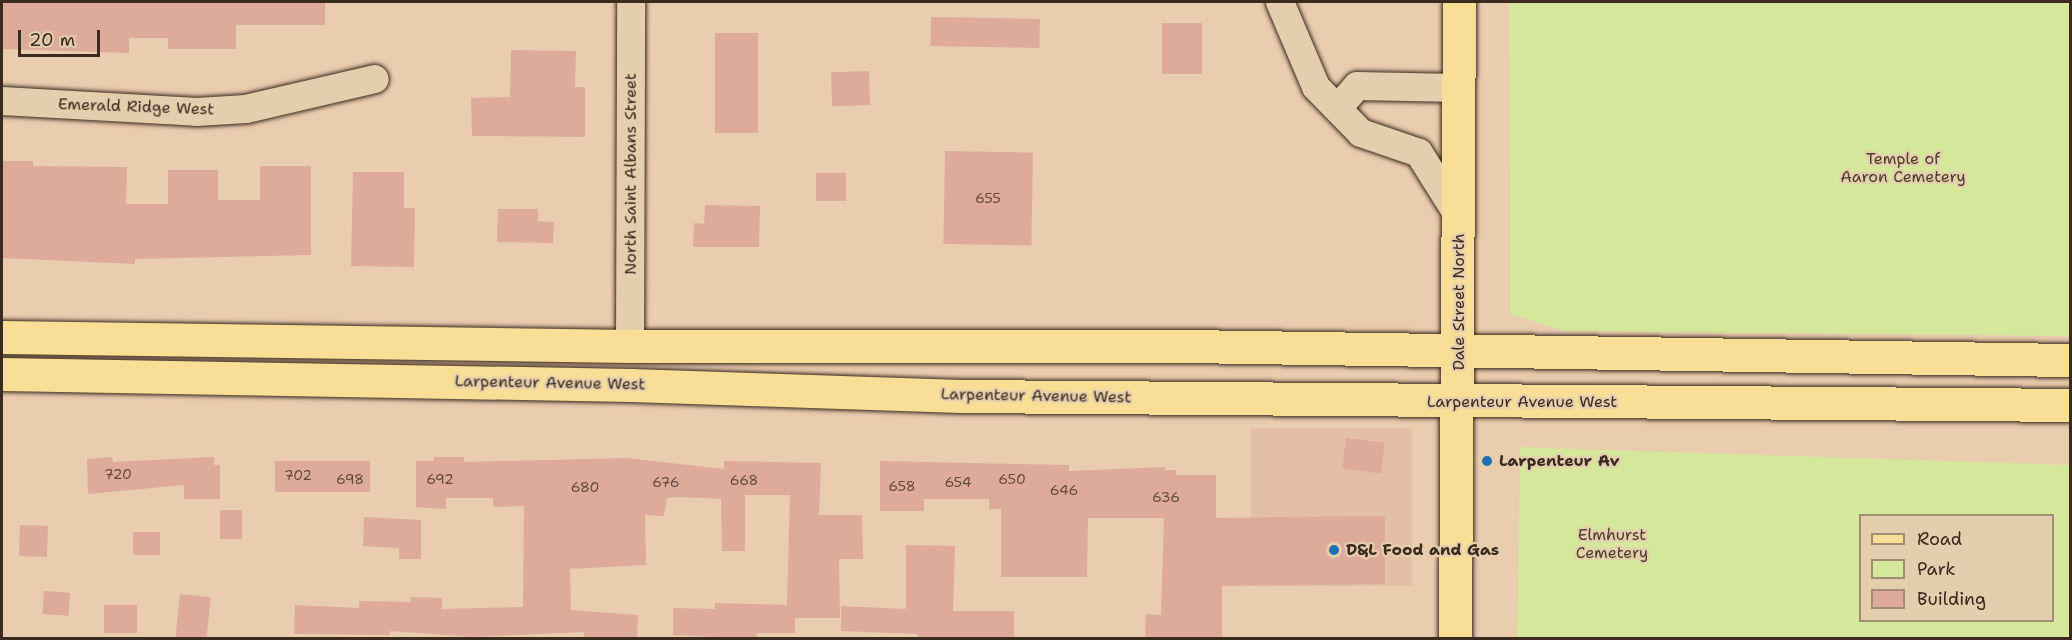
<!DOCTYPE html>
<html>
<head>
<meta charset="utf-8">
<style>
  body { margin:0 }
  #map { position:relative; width:2072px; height:640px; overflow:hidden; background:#eaccaf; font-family:"Shantell Sans",sans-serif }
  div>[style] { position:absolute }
  .built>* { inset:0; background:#e3bfa6; transform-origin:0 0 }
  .green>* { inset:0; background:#d5e79a }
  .building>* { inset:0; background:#deab9b; transform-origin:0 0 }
  .roads { filter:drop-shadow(0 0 2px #3b2a1e) drop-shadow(0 0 2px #3b2a1e) }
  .minor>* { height:28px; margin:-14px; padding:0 14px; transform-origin:14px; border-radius:14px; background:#e5ceae }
  .major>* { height:33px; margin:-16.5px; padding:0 16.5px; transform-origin:16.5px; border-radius:16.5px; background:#f9df96 }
  .dots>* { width:16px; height:16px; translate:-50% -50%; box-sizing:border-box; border:3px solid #e5ceae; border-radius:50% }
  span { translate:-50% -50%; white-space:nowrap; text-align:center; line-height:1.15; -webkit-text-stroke:4.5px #e5ceae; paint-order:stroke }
  .number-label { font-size:14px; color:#644a3d }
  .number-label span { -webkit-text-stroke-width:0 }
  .street-label { font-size:16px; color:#3b2a1e }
  .park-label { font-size:16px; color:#4a3d2a }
  .poi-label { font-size:16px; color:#3b2a1e; font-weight:700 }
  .left { translate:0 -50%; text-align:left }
  .frame { position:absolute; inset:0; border:3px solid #3b2a1e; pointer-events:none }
  .legend { position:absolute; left:1859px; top:514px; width:195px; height:108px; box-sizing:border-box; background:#e5ceae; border:2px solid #a18c74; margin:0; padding:8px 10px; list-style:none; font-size:18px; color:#3b2a1e }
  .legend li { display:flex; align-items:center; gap:12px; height:30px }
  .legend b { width:30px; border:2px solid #a18c74 }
  .scale { position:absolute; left:18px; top:30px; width:82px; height:27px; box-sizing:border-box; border:3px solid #3b2a1e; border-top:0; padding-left:8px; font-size:18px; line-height:21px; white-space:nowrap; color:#3b2a1e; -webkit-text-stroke:4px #e5ceae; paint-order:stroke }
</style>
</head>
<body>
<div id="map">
  <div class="built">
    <div style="left:1251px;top:428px;width:161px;height:158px"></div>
  </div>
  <div class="green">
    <div style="clip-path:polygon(1509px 2px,2070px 2px,2070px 336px,1564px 331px,1510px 314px)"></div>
    <div style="clip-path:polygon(evenodd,1520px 447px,2070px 465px,2070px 638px,1517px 638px,1520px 447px,1860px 516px,2052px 516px,2052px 620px,1860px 620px,1860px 516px)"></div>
  </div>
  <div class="building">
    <div style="clip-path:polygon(3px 2px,325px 2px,325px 25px,236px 25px,236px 49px,168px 49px,168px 38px,129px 38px,129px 53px,3px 49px)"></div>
    <div style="left:931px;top:17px;width:109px;height:29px;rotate:1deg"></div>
    <div style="left:1162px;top:23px;width:40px;height:51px"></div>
    <div style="left:715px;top:33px;width:43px;height:100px"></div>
    <div style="clip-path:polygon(511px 50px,576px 51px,575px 87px,585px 87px,585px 137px,472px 136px,471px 98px,510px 97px)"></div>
    <div style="left:869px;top:71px;width:34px;height:38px;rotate:88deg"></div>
    <div style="left:945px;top:151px;width:88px;height:93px;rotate:1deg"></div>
    <div style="clip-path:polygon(2px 161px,33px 161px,33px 166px,127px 167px,126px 204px,168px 204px,168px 170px,218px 170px,218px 200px,260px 200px,260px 166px,311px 166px,311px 255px,135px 259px,135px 264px,2px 258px)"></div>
    <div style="clip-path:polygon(353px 172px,404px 172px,404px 208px,415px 208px,414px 267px,351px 266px)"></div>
    <div style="left:816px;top:173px;width:30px;height:28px"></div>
    <div style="clip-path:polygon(705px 205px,760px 206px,759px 247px,693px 247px,694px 223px,704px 224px)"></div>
    <div style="clip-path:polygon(498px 209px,538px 209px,538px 221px,554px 222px,553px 243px,497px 242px)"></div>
    <div style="left:1346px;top:438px;width:39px;height:31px;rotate:7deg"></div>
    <div style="clip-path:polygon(112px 457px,113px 462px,214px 457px,214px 465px,220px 465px,220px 499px,184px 499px,184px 485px,88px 494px,87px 459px)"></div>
    <div style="clip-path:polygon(434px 457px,464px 457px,464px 462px,626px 458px,724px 469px,724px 461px,821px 463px,819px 515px,862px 515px,863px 559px,839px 559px,840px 618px,795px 618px,795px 633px,757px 633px,757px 639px,673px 635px,673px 608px,715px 609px,715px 603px,787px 605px,790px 495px,745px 495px,745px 551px,722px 551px,721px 499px,678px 497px,667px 498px,664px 516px,645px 515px,646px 565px,570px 569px,571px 610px,638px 615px,637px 639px,584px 639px,584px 632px,473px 637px,390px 631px,390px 635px,294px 634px,295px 605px,359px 608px,359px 601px,411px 602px,411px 597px,442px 598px,442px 609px,523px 607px,524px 506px,493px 507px,493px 498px,446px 498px,446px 509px,416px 507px,416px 461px,434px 461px)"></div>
    <div style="left:275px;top:461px;width:95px;height:31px"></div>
    <div style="clip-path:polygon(880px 461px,1069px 465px,1069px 471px,1165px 467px,1165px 470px,1176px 470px,1176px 475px,1216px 475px,1216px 518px,1385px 516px,1385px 584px,1222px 586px,1222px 639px,1145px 639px,1146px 614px,1161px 615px,1164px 518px,1088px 518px,1087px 577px,1001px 577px,1001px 509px,989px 509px,989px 499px,924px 499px,924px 511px,880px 511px)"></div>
    <div style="left:220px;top:510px;width:22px;height:29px"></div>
    <div style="clip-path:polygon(364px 517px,421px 520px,421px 559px,399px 559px,399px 548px,363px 546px)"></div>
    <div style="left:20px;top:525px;width:28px;height:31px;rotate:2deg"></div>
    <div style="left:133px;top:532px;width:27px;height:23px"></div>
    <div style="clip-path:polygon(906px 545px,955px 546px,953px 611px,1014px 611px,1014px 638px,918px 639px,918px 634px,841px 631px,841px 606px,906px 609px)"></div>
    <div style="left:44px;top:591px;width:26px;height:23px;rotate:4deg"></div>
    <div style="left:180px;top:594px;width:31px;height:45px;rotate:6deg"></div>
    <div style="left:104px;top:605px;width:33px;height:28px"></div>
  </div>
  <div class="roads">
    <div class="minor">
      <div style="left:1280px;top:2px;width:92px;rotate:67deg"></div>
      <div style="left:1316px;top:87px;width:64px;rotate:45.6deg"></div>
      <div style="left:1361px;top:133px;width:61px;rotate:19deg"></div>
      <div style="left:1419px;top:153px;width:77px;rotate:57.8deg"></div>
      <div style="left:2px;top:101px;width:195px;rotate:3.2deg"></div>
      <div style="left:197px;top:112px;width:49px;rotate:-3.5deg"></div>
      <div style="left:246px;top:109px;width:132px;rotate:-13.1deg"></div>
      <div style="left:1338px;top:108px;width:29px;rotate:-49deg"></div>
      <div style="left:1357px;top:86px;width:102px;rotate:1.1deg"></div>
      <div style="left:630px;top:346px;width:344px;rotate:-89.8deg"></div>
    </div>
    <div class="major">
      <div style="left:2px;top:337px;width:628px;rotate:0.82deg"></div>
      <div style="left:630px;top:346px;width:557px"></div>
      <div style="left:1187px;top:346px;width:883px;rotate:0.91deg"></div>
      <div style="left:2px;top:374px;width:629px;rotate:1deg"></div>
      <div style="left:631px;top:385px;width:330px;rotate:1.9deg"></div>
      <div style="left:961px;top:396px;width:1109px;rotate:0.46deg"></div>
      <div style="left:1455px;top:638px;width:636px;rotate:-89.64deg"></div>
    </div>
  </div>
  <div class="dots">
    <div style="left:1487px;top:461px;background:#1f6fb2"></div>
    <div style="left:1334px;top:550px;background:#1f6fb2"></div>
  </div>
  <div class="number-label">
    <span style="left:988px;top:198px">655</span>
    <span style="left:118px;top:474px">720</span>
    <span style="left:298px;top:475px">702</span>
    <span style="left:350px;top:479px">698</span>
    <span style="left:440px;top:479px">692</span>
    <span style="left:1012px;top:479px">650</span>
    <span style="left:744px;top:480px">668</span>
    <span style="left:666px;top:482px">676</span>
    <span style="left:958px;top:482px">654</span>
    <span style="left:902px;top:486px">658</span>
    <span style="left:585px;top:487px">680</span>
    <span style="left:1064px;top:490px">646</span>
    <span style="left:1166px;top:497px">636</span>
  </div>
  <div class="street-label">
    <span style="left:136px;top:107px;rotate:2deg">Emerald Ridge West</span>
    <span style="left:631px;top:174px;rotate:-90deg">North Saint Albans Street</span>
    <span style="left:1459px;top:302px;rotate:-90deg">Dale Street North</span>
    <span style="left:550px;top:383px;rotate:1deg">Larpenteur Avenue West</span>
    <span style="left:1036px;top:396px;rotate:1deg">Larpenteur Avenue West</span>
    <span style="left:1522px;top:402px">Larpenteur Avenue West</span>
  </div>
  <div class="park-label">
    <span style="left:1903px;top:168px">Temple of<br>Aaron Cemetery</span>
    <span style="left:1612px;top:544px">Elmhurst<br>Cemetery</span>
  </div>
  <div class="poi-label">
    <span class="left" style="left:1499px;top:461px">Larpenteur Av</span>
    <span class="left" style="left:1346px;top:550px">D&amp;L Food and Gas</span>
  </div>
  <div class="frame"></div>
  <ul class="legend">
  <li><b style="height:8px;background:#f9df96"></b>Road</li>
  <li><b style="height:16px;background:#d5e79a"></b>Park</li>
  <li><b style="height:16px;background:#deab9b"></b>Building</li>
  </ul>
  <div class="scale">20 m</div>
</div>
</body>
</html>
